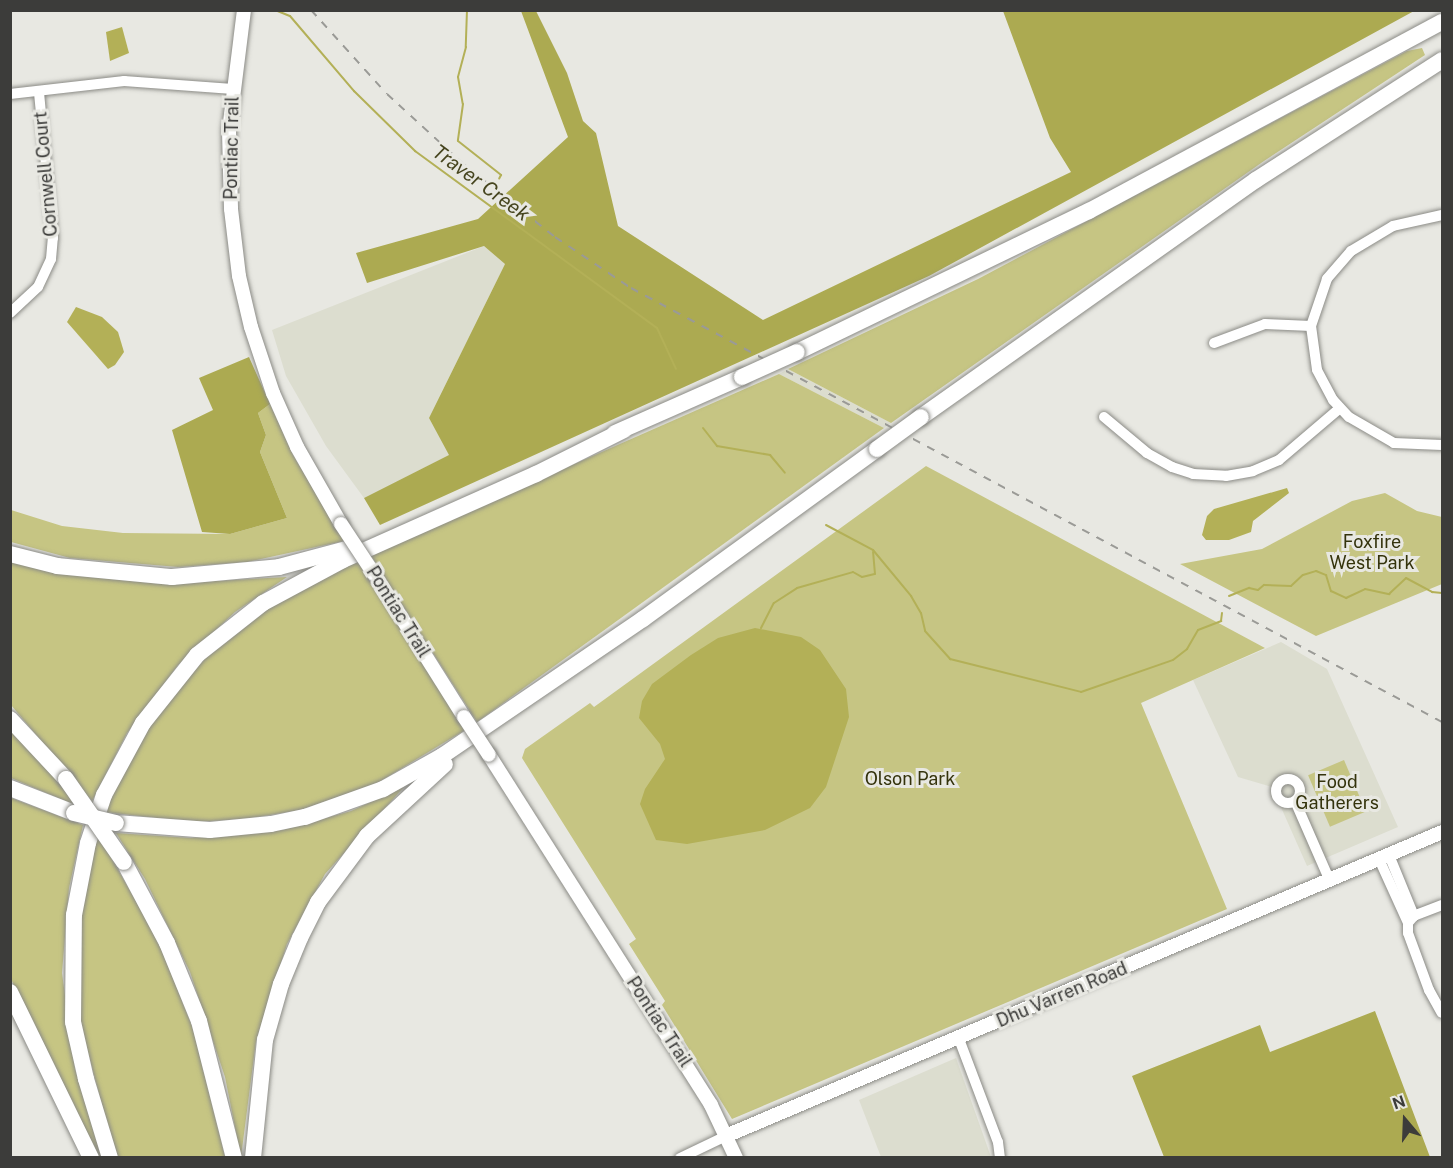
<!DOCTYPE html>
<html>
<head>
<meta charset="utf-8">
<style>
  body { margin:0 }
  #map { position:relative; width:1453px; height:1168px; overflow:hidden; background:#e8e8e2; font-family:"Public Sans",sans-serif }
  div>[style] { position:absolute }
  .built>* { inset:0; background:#dcddcf }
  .green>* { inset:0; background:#c6c583; transform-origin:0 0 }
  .forest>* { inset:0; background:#acaa51 }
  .water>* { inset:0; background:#b3b057 }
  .stream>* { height:2px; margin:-1px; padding:0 1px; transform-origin:1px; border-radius:1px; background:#b3b057 }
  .roads { filter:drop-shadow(0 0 2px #8b8b86) drop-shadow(0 0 2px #8b8b86) }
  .minor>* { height:10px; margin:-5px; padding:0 5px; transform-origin:5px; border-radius:5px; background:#fff }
  .minor>.ring { margin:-5px; padding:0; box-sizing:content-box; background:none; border:10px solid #fff; border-radius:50% }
  .major>* { height:14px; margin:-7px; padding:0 7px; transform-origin:7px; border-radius:7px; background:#fff }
  .highway>* { height:16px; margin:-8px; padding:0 8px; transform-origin:8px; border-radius:8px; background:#fff }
  .rail>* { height:2px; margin-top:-1px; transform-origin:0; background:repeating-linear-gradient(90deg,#9a9a96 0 8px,transparent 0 16px) }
  .bridges { filter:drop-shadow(0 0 2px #8b8b86) drop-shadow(0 0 2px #8b8b86) }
  .major-bridge>* { height:14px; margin:-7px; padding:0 7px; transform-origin:7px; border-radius:7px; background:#fff }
  .highway-bridge>* { height:16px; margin:-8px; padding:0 8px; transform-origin:8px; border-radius:8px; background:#fff }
  span { translate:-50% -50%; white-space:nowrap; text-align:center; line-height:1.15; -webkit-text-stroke:6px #e8e8e2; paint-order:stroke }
  .street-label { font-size:18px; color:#3c3c3a }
  .park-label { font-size:18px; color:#34330c }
  .water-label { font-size:20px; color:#46451f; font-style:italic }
  .frame { position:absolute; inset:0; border:12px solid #3c3c3a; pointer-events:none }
  .north { position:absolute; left:1375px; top:1090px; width:60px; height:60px; -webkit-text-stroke:4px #e8e8e2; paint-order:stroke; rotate:341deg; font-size:16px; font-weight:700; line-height:24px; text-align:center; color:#3c3c3a }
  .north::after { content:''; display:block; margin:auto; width:21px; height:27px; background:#3c3c3a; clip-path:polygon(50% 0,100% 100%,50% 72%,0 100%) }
</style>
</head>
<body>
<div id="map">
  <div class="built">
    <div style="clip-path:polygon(484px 246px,505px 264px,429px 418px,450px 455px,364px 498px,326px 446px,286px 376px,272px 330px)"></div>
    <div style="clip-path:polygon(788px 369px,891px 423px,884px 428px,779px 374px)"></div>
    <div style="clip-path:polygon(1281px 642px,1327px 669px,1398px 827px,1307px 866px,1272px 787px,1238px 777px,1193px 680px)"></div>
    <div style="clip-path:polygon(956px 1058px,991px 1157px,881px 1157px,859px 1100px)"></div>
  </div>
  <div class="green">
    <div style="clip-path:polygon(1422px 48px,1425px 55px,1264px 161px,891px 423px,788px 369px,978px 279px,1407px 51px)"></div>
    <div style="clip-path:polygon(779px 374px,884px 428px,477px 722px,370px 554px)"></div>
    <div style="clip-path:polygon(270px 404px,293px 455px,344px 541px,247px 562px,178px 567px,70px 558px,11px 542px,11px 510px,62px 526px,123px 533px,230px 534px,287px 518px,260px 452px,266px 435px,258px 413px)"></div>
    <div style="clip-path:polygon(926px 466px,1265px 648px,1141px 703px,1227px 909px,732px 1119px,662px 1005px,665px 1001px,629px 944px,636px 939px,522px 758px,525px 749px,590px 703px,594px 707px)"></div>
    <div style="clip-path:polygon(1385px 493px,1417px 511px,1442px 517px,1442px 584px,1316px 636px,1180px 564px,1262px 549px,1352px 501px)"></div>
    <div style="clip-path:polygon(11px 561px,61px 574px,162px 584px,287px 577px,235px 612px,178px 665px,127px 733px,92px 801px,11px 705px)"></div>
    <div style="clip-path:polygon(357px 561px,465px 730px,374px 785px,300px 810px,245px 819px,192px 822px,105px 812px,131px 756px,160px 710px,205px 659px,277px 602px)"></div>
    <div style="clip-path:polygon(10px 728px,59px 781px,75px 805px,11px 778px)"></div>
    <div style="left:1344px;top:760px;width:56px;height:39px;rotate:67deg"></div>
    <div style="clip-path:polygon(404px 787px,325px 874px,287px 944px,256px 1041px,241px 1157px,225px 1077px,190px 972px,145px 879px,116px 833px,191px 838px,283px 830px,351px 811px)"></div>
    <div style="clip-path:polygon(11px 798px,83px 825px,69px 888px,62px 973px,75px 1069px,101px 1157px,97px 1157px,11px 979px)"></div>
    <div style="clip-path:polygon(98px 835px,157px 938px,193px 1029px,225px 1157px,116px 1157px,81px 1026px,80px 914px)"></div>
  </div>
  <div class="forest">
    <div style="clip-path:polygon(521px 11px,536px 11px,567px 73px,583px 121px,596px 133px,618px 226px,763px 320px,1071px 172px,1050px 138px,1003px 11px,1414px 11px,929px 276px,380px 525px,364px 498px,449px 455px,429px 418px,505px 264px,484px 246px,367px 283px,356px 253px,478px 219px,568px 137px)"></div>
    <div style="clip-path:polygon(249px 357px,270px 404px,258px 413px,266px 435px,260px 452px,287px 518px,230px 534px,202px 532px,172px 430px,213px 410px,199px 378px)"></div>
    <div style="clip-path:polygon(1375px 1011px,1430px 1157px,1164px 1157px,1132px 1076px,1260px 1025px,1270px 1052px)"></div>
  </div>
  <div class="water">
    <div style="clip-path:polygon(122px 27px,129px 53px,110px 61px,106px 32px)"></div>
    <div style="clip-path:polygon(76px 307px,102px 317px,118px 332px,124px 352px,115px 365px,108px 369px,67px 322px)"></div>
    <div style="clip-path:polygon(1287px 488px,1289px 493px,1253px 521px,1251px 532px,1229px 540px,1206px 540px,1202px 535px,1207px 516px,1214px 509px)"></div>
    <div style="clip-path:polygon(755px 628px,801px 637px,820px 650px,846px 689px,849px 717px,826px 787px,810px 808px,765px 830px,687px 844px,656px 840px,640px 804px,645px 789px,665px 759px,660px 744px,639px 718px,642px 701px,652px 684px,691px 655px,718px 638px)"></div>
  </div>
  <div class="stream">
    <div style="left:275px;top:10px;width:16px;rotate:22deg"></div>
    <div style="left:290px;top:16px;width:99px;rotate:49.5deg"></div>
    <div style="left:354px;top:91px;width:86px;rotate:44.5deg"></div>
    <div style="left:415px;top:151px;width:300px;rotate:36.2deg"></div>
    <div style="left:657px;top:328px;width:45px;rotate:65.1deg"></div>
    <div style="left:467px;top:10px;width:37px;rotate:92deg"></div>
    <div style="left:466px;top:47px;width:31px;rotate:105deg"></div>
    <div style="left:458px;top:77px;width:27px;rotate:80deg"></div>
    <div style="left:463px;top:104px;width:37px;rotate:98deg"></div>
    <div style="left:458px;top:141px;width:55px;rotate:38.3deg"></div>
    <div style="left:501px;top:175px;width:4px;rotate:117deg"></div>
    <div style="left:703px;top:428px;width:23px;rotate:52deg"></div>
    <div style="left:717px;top:446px;width:54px;rotate:9.6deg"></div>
    <div style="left:770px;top:455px;width:23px;rotate:50deg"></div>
    <div style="left:826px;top:525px;width:53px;rotate:28deg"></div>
    <div style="left:873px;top:550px;width:60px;rotate:50.4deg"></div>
    <div style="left:911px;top:596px;width:20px;rotate:60deg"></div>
    <div style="left:921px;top:613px;width:18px;rotate:77deg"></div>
    <div style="left:925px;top:631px;width:38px;rotate:48deg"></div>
    <div style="left:950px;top:659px;width:135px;rotate:14.1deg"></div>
    <div style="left:1081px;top:692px;width:97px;rotate:-19.2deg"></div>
    <div style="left:1173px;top:660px;width:18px;rotate:-38deg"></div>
    <div style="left:1187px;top:649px;width:22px;rotate:-60deg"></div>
    <div style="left:1198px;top:630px;width:25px;rotate:-21deg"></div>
    <div style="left:1221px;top:621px;width:8px;rotate:-83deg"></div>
    <div style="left:1229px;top:596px;width:22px;rotate:-22deg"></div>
    <div style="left:1249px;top:588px;width:9px;rotate:13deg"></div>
    <div style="left:1258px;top:590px;width:8px;rotate:-40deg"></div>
    <div style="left:1264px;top:585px;width:27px;rotate:2deg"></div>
    <div style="left:1291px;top:586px;width:16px;rotate:-43deg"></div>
    <div style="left:1303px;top:575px;width:14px;rotate:-17deg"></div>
    <div style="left:1316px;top:571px;width:11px;rotate:22deg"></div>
    <div style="left:1326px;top:575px;width:17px;rotate:73deg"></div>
    <div style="left:1331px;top:591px;width:17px;rotate:25deg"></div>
    <div style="left:1346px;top:598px;width:21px;rotate:-25deg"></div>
    <div style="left:1365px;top:589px;width:25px;rotate:12deg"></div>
    <div style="left:1389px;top:594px;width:23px;rotate:-43deg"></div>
    <div style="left:1406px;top:578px;width:30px;rotate:28deg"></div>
    <div style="left:1432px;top:592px;width:10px;rotate:6deg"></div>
    <div style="left:761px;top:628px;width:28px;rotate:-63deg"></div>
    <div style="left:774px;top:603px;width:27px;rotate:-33deg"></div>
    <div style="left:797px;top:588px;width:58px;rotate:-15.9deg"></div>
    <div style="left:853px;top:572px;width:10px;rotate:29deg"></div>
    <div style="left:862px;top:577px;width:13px;rotate:-13deg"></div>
    <div style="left:875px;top:574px;width:22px;rotate:-95deg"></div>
  </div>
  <div class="roads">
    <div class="minor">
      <div style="left:10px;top:94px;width:115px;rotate:-6.5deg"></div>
      <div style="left:124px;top:81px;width:109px;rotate:4.2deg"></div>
      <div style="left:1442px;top:215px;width:50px;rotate:167.3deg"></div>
      <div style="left:1393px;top:226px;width:49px;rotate:149.2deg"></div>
      <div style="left:1351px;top:251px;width:37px;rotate:131deg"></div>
      <div style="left:1327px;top:279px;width:50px;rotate:108.8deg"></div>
      <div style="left:1311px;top:326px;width:44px;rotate:82.2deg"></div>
      <div style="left:1317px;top:370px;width:34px;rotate:62deg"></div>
      <div style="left:1333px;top:400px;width:23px;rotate:47deg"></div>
      <div style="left:1349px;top:417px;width:52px;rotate:30deg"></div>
      <div style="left:1394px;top:443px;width:48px;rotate:2.4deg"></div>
      <div style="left:10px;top:313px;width:38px;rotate:-43deg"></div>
      <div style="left:38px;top:287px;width:31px;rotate:-65deg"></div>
      <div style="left:51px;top:259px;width:21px;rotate:-85deg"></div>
      <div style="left:53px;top:238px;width:147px;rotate:-95.5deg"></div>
      <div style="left:1214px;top:343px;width:54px;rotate:-20.4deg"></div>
      <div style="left:1265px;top:324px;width:46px;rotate:2.5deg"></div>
      <div style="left:1104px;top:417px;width:56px;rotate:39.9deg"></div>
      <div style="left:1147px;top:453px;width:29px;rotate:29deg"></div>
      <div style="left:1172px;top:467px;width:22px;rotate:18deg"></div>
      <div style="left:1193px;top:474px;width:33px;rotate:3deg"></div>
      <div style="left:1226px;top:476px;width:27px;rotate:-10deg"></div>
      <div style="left:1253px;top:471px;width:28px;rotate:-23deg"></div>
      <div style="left:1279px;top:460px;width:80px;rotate:-40.4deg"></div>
      <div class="ring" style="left:1276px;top:779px;width:14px;height:14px"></div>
      <div style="left:1295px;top:801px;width:87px;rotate:66.4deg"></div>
      <div style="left:1389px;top:855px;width:66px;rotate:67.7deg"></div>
      <div style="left:1379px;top:859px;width:70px;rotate:65.6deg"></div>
      <div style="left:1442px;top:905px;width:30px;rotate:159deg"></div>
      <div style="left:1414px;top:916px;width:9px;rotate:131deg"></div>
      <div style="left:1408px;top:923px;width:10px;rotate:90deg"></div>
      <div style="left:1408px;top:933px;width:61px;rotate:69.8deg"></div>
      <div style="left:1429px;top:990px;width:26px;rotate:61deg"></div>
      <div style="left:959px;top:1039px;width:110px;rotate:69.3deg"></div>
      <div style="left:998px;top:1142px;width:16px;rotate:83deg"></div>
      <div style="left:680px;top:1158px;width:53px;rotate:-25.6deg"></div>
    </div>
    <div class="major">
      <div style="left:244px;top:10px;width:122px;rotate:97.1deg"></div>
      <div style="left:229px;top:131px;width:78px;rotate:88.5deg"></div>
      <div style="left:231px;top:209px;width:67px;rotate:83.2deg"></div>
      <div style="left:239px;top:276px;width:52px;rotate:76.8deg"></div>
      <div style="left:251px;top:327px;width:70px;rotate:71.6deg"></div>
      <div style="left:273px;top:393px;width:59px;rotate:66deg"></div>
      <div style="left:297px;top:447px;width:89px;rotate:60.3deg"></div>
      <div style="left:374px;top:574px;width:169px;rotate:57.8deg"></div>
      <div style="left:489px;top:755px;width:414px;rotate:57.6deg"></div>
      <div style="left:711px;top:1105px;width:59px;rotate:64.7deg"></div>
      <div style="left:728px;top:1135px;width:776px;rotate:-22.99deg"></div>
    </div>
    <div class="highway">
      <div style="left:797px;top:352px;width:324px;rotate:-25.8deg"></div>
      <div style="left:1089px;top:211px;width:400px;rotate:-28.2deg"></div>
      <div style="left:921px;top:417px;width:410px;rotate:-35.3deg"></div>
      <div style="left:1256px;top:180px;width:221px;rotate:-32.8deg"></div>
      <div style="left:615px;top:433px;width:139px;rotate:-23.8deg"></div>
      <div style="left:10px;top:554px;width:49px;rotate:14.3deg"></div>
      <div style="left:57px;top:566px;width:116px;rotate:5.5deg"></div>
      <div style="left:172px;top:577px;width:107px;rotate:-5.3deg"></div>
      <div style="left:279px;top:567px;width:69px;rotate:-15deg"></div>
      <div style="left:10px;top:719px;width:82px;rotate:47deg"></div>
      <div style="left:10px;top:788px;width:69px;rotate:21.3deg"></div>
      <div style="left:116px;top:823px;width:94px;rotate:4.3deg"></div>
      <div style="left:210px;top:830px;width:61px;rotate:-5.6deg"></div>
      <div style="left:271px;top:824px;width:35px;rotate:-12deg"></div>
      <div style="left:305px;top:817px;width:83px;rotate:-19.7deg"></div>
      <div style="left:383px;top:789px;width:68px;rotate:-29.2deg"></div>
      <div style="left:442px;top:756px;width:243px;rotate:-34.3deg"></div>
      <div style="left:643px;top:619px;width:289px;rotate:-36deg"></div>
      <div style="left:124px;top:862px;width:92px;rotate:62deg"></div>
      <div style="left:167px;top:943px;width:84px;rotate:67.7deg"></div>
      <div style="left:199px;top:1021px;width:141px;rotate:75.7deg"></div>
      <div style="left:10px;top:992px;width:185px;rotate:64deg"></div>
      <div style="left:110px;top:1158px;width:83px;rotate:-106.9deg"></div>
      <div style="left:86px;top:1079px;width:58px;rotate:-102.8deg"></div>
      <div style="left:73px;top:1022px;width:107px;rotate:-89.5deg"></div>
      <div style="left:74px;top:915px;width:73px;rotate:-79deg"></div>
      <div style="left:88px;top:843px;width:51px;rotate:-71.6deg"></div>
      <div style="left:104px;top:795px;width:82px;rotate:-61.6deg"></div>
      <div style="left:143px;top:723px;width:87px;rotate:-51.5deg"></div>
      <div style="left:197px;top:655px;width:84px;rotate:-38.2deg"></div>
      <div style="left:263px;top:603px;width:91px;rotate:-28.3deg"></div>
      <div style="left:343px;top:560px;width:211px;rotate:-24deg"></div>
      <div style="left:536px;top:474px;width:98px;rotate:-26.6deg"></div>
      <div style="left:253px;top:1158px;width:119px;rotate:-84.2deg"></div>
      <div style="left:265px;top:1040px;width:58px;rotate:-74.1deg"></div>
      <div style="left:281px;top:984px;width:50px;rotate:-67.6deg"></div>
      <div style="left:300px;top:938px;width:40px;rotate:-63.4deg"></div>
      <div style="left:318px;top:902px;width:82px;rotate:-53.4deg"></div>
      <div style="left:367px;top:836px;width:106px;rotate:-42.7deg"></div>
    </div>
  </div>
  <div class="rail">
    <div style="left:311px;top:10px;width:113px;rotate:47.9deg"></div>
    <div style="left:387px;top:94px;width:99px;rotate:42.5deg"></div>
    <div style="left:460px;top:161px;width:122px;rotate:38.7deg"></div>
    <div style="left:555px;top:237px;width:92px;rotate:33.9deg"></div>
    <div style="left:631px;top:288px;width:920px;rotate:28.15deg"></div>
  </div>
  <div class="bridges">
    <div class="major-bridge">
      <div style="left:341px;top:524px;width:60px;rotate:56.6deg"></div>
      <div style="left:464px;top:717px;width:45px;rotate:56.7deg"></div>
    </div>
    <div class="highway-bridge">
      <div style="left:742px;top:377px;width:60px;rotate:-24.4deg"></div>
      <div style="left:877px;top:449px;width:54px;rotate:-36deg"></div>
      <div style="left:66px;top:779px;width:101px;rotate:55.1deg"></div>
      <div style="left:74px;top:813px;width:43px;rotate:13.4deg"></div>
    </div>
  </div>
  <div class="street-label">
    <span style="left:232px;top:148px;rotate:-89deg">Pontiac Trail</span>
    <span style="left:46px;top:174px;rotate:-95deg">Cornwell Court</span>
    <span style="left:398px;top:612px;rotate:58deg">Pontiac Trail</span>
    <span style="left:1062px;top:995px;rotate:-23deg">Dhu Varren Road</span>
    <span style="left:659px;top:1022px;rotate:57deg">Pontiac Trail</span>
  </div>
  <div class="park-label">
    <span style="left:1372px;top:553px">Foxfire<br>West Park</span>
    <span style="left:910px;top:779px">Olson Park</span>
    <span style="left:1337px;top:793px">Food<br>Gatherers</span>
  </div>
  <div class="water-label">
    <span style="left:481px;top:183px;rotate:36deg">Traver Creek</span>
  </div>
  <div class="frame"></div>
  <div class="north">N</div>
</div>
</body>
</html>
